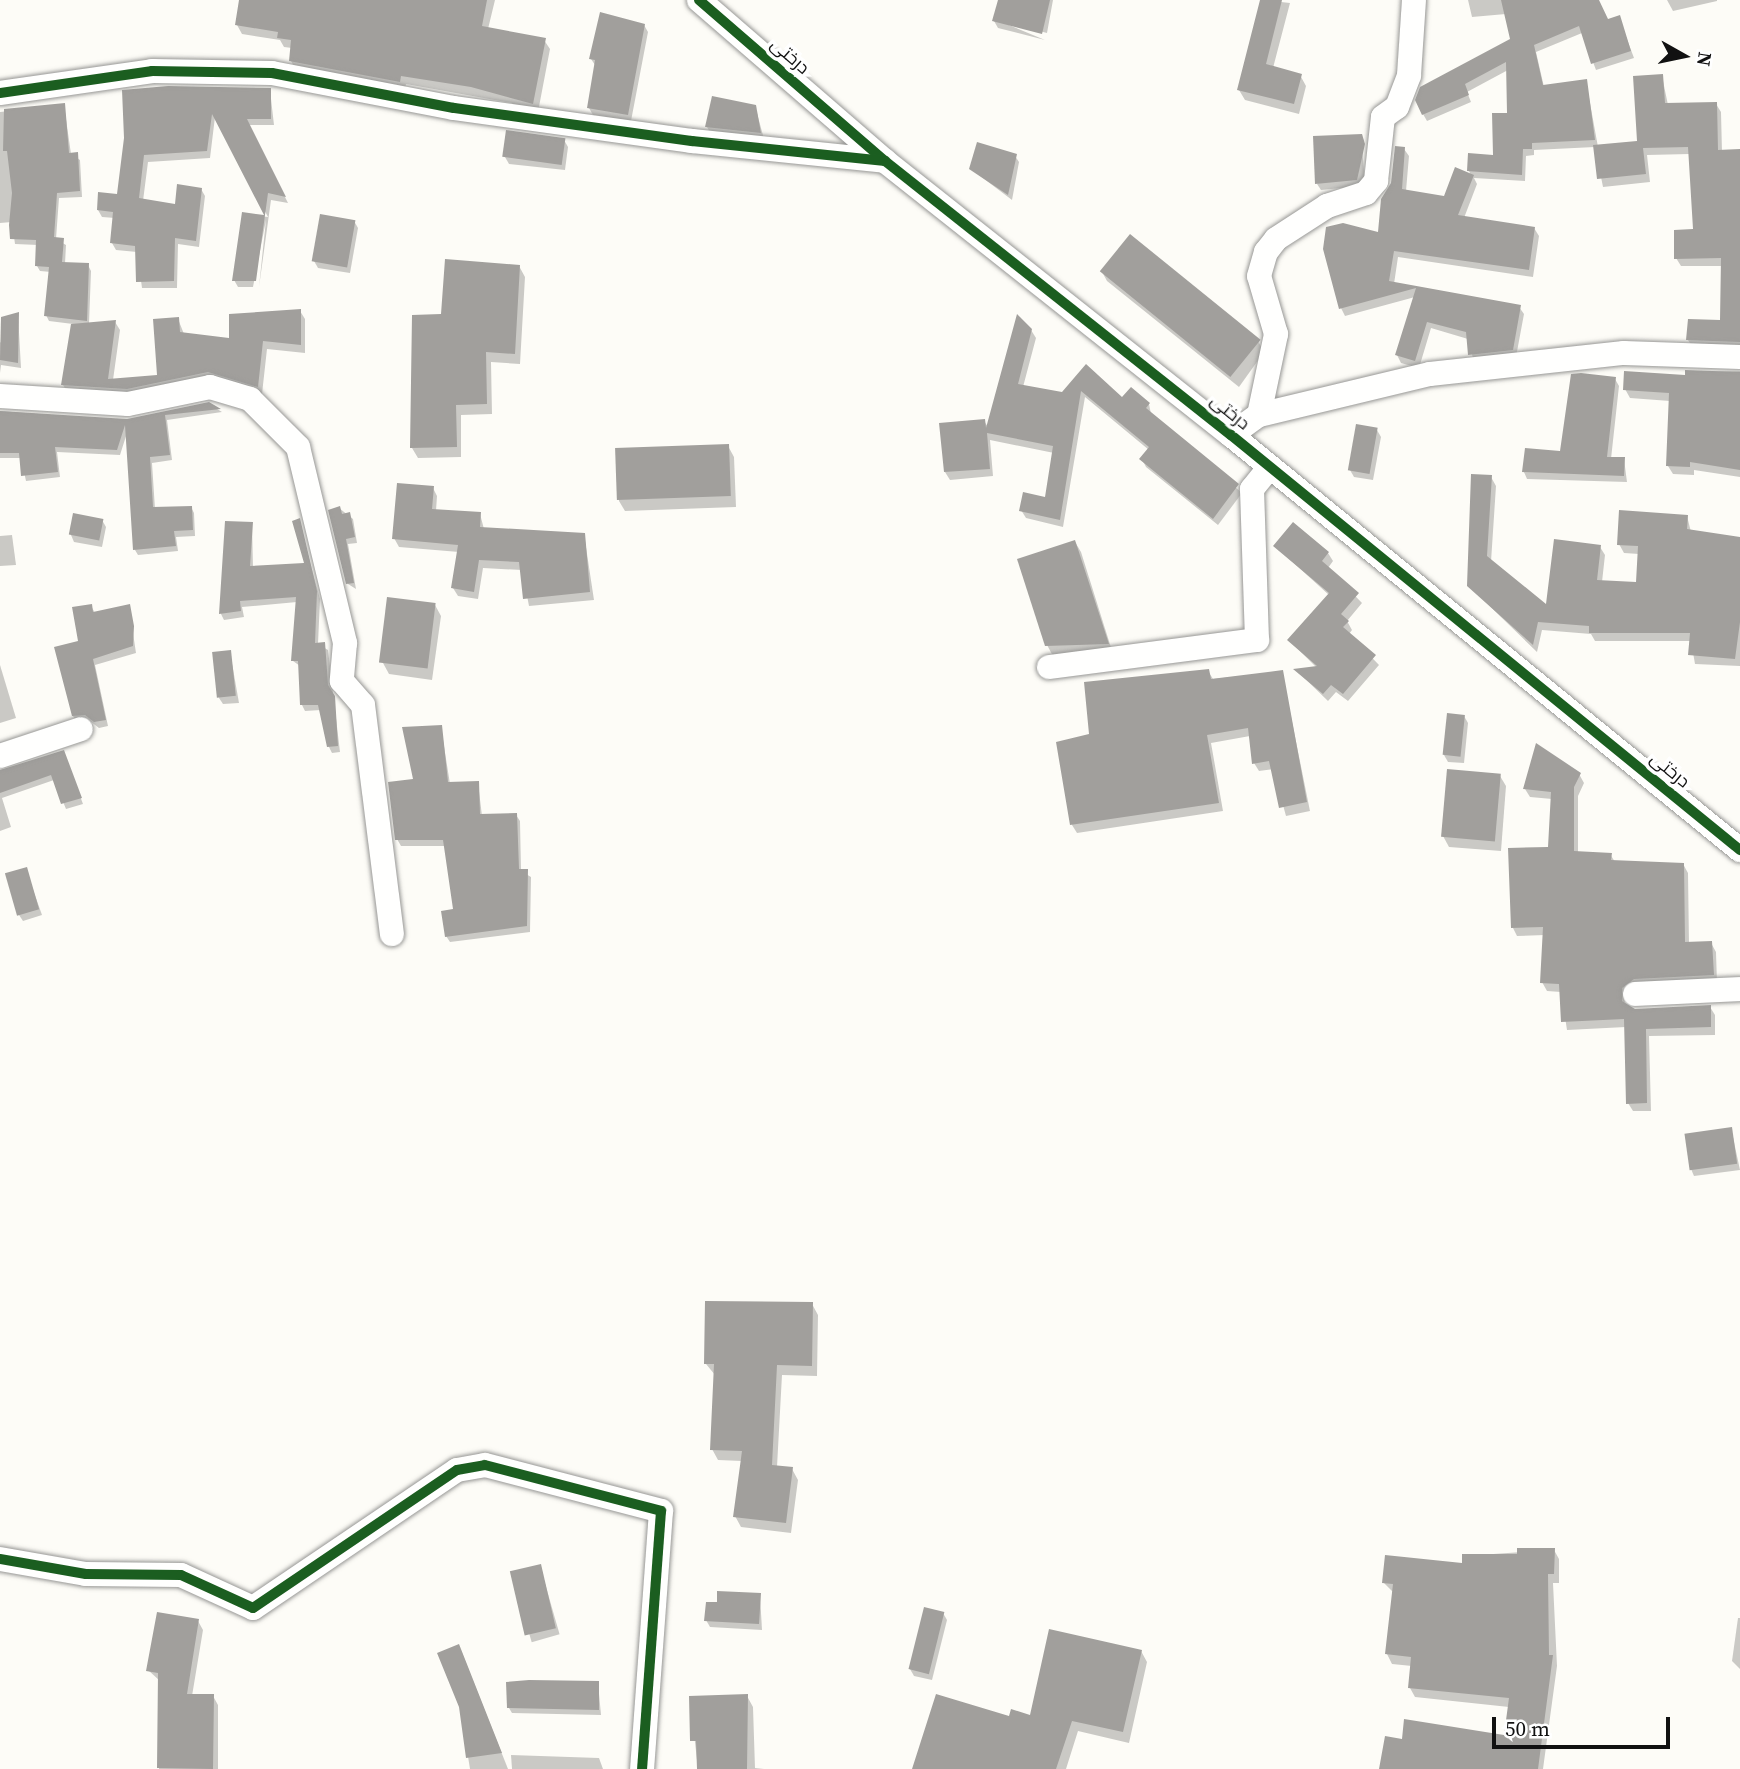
<!DOCTYPE html>
<html>
<head>
<meta charset="utf-8">
<style>
  body { margin:0 }
  #map { position:relative; width:1740px; height:1769px; overflow:hidden; background:#fdfcf7; font-family:"Source Serif 4",Cairo,serif }
  div>[style] { position:absolute }
  .shadow>* { inset:0; background:#0003; transform-origin:0 0 }
  .building>* { inset:0; background:#a19f9c; transform-origin:0 0 }
  .roads { filter:drop-shadow(0 0 2px #979795) drop-shadow(0 0 2px #979795) }
  .minor>* { height:24px; margin:-12px; padding:0 12px; transform-origin:12px; border-radius:12px; background:#fffffe }
  .cycleway>* { height:10px; margin:-5px; padding:0 5px; transform-origin:5px; border-radius:5px; background:#1b5e20 }
  span { translate:-50% -50%; white-space:nowrap; text-align:center; line-height:1.15; -webkit-text-stroke:7px #fff; paint-order:stroke }
  .street-label { font-size:18px; color:#111 }
  .north { position:absolute; left:1649px; top:21px; width:70px; height:70px; -webkit-text-stroke:5px #fff; paint-order:stroke; rotate:99deg; font-size:19px; font-weight:700; line-height:28px; text-align:center; color:#111 }
  .north::after { content:''; display:block; margin:auto; width:24px; height:32px; background:#111; clip-path:polygon(50% 0,100% 100%,50% 72%,0 100%) }
  .scale { position:absolute; left:1492px; top:1717px; width:178px; height:32px; box-sizing:border-box; border:4px solid #111; border-top:0; padding-left:9px; font-size:21px; line-height:24px; white-space:nowrap; color:#111; -webkit-text-stroke:5px #fff; paint-order:stroke }
</style>
</head>
<body>
<div id="map">
  <div class="shadow">
    <div style="clip-path:polygon(241px 0,495px 0,488px 29px,544px 40px,550px 49px,538px 112px,516px 109px,512px 103px,406px 84px,405px 91px,296px 70px,291px 61px,292px 48px,284px 47px,280px 40px,242px 34px,237px 25px)"></div>
    <div style="clip-path:polygon(999px 0,1053px 0,1047px 33px,997px 20px,1045px 40px,998px 28px,994px 21px)"></div>
    <div style="clip-path:polygon(1262px 0,1290px 3px,1273px 68px,1300px 75px,1306px 86px,1299px 114px,1245px 100px,1239px 90px)"></div>
    <div style="clip-path:polygon(1468px 0,1598px 0,1608px 21px,1619px 18px,1634px 58px,1596px 70px,1582px 33px,1536px 52px,1544px 87px,1586px 81px,1598px 147px,1639px 142px,1662px 76px,1668px 105px,1716px 104px,1721px 112px,1722px 152px,1740px 151px,1740px 350px,1693px 348px,1688px 340px,1721px 322px,1722px 266px,1681px 266px,1676px 258px,1695px 231px,1690px 154px,1647px 155px,1650px 182px,1603px 187px,1595px 147px,1534px 150px,1534px 155px,1526px 156px,1525px 181px,1474px 178px,1477px 184px,1464px 218px,1534px 228px,1539px 236px,1533px 277px,1398px 257px,1394px 284px,1519px 307px,1524px 314px,1516px 357px,1474px 362px,1468px 339px,1431px 328px,1419px 368px,1401px 363px,1397px 355px,1415px 297px,1345px 316px,1341px 308px,1380px 234px,1404px 149px,1409px 156px,1406px 191px,1446px 198px,1471px 176px,1469px 171px,1495px 157px,1509px 115px,1508px 70px,1467px 92px,1471px 102px,1427px 121px,1423px 114px,1512px 40px,1506px 14px,1472px 17px)"></div>
    <div style="clip-path:polygon(1667px 0,1717px 0,1717px 1px,1673px 11px)"></div>
    <div style="clip-path:polygon(644px 25px,648px 32px,631px 121px,593px 115px,589px 108px,595px 65px,591px 59px)"></div>
    <div style="clip-path:polygon(270px 90px,274px 125px,249px 125px,288px 203px,271px 200px,259px 287px,266px 220px,253px 287px,238px 287px,234px 280px,243px 214px,268px 217px,215px 117px,210px 158px,148px 162px,143px 201px,176px 206px,201px 189px,205px 196px,199px 247px,178px 244px,177px 288px,142px 288px,137px 252px,116px 250px,112px 243px,115px 218px,102px 217px,98px 210px,119px 196px,126px 138px)"></div>
    <div style="clip-path:polygon(64px 105px,71px 154px,80px 160px,82px 197px,59px 198px,56px 239px,66px 245px,65px 264px,88px 265px,91px 271px,89px 324px,115px 322px,120px 330px,113px 380px,159px 376px,178px 319px,184px 334px,230px 340px,300px 311px,305px 319px,305px 353px,267px 349px,262px 394px,132px 397px,68px 393px,63px 385px,73px 324px,49px 321px,46px 315px,51px 272px,40px 271px,37px 266px,38px 245px,15px 244px,12px 222px,0 223px,0 112px)"></div>
    <div style="clip-path:polygon(755px 106px,764px 139px,711px 134px,707px 127px)"></div>
    <div style="clip-path:polygon(1361px 136px,1365px 182px,1361px 186px,1321px 190px,1317px 184px)"></div>
    <div style="clip-path:polygon(564px 140px,568px 147px,565px 170px,509px 164px,505px 157px)"></div>
    <div style="clip-path:polygon(1015px 156px,1019px 162px,1012px 200px,971px 169px)"></div>
    <div style="clip-path:polygon(354px 221px,358px 228px,350px 273px,318px 268px,314px 261px)"></div>
    <div style="clip-path:polygon(519px 266px,525px 277px,520px 364px,491px 362px,492px 414px,461px 415px,461px 457px,418px 458px,412px 448px,442px 316px)"></div>
    <div style="clip-path:polygon(1101px 270px,1258px 341px,1264px 352px,1239px 387px,1107px 281px)"></div>
    <div style="clip-path:polygon(18px 314px,21px 368px,1px 365px,0 373px,0 343px)"></div>
    <div style="clip-path:polygon(1031px 330px,1036px 338px,1023px 387px,1063px 394px,1086px 366px,1122px 400px,1149px 404px,1151px 414px,1242px 493px,1218px 525px,1146px 467px,1142px 459px,1149px 450px,1085px 397px,1063px 527px,1026px 518px,1021px 510px,1046px 499px,1054px 453px,990px 440px,993px 476px,950px 480px,945px 472px,984px 421px,988px 427px)"></div>
    <div style="clip-path:polygon(1740px 371px,1740px 477px,1694px 470px,1694px 475px,1673px 474px,1668px 466px,1670px 401px,1630px 398px,1625px 389px,1686px 377px,1687px 372px)"></div>
    <div style="clip-path:polygon(1615px 379px,1619px 386px,1611px 459px,1624px 459px,1627px 482px,1527px 479px,1524px 472px,1526px 450px,1561px 453px)"></div>
    <div style="clip-path:polygon(209px 404px,222px 412px,167px 420px,172px 460px,152px 463px,155px 509px,191px 507px,194px 513px,195px 536px,176px 537px,178px 551px,138px 555px,135px 550px,127px 433px,120px 455px,57px 452px,60px 477px,26px 481px,21px 458px,0 458px,0 411px,128px 421px)"></div>
    <div style="clip-path:polygon(1377px 430px,1381px 437px,1373px 480px,1354px 477px,1350px 470px)"></div>
    <div style="clip-path:polygon(728px 446px,734px 457px,736px 507px,625px 511px,619px 501px,617px 451px)"></div>
    <div style="clip-path:polygon(1491px 477px,1496px 486px,1491px 562px,1547px 607px,1600px 547px,1605px 555px,1602px 582px,1638px 584px,1639px 554px,1624px 553px,1619px 544px,1687px 516px,1691px 532px,1740px 541px,1740px 666px,1695px 664px,1691px 641px,1595px 641px,1591px 634px,1542px 630px,1537px 652px,1469px 586px)"></div>
    <div style="clip-path:polygon(433px 488px,437px 496px,436px 511px,480px 514px,484px 529px,584px 534px,594px 600px,529px 606px,522px 570px,483px 568px,478px 599px,458px 596px,453px 588px,459px 552px,399px 547px,394px 538px)"></div>
    <div style="clip-path:polygon(339px 508px,353px 519px,357px 543px,348px 544px,356px 589px,348px 584px)"></div>
    <div style="clip-path:polygon(102px 520px,106px 527px,102px 547px,74px 542px,71px 535px)"></div>
    <div style="clip-path:polygon(299px 521px,320px 599px,318px 644px,328px 650px,340px 752px,332px 753px,329px 747px,321px 710px,305px 711px,302px 705px,300px 666px,293px 661px,297px 602px,242px 607px,244px 617px,224px 620px,221px 614px,226px 523px,252px 524px,253px 568px,307px 564px)"></div>
    <div style="clip-path:polygon(12px 535px,16px 565px,0 566px,0 536px)"></div>
    <div style="clip-path:polygon(1075px 542px,1081px 552px,1113px 654px,1053px 656px,1047px 645px)"></div>
    <div style="clip-path:polygon(1275px 546px,1328px 553px,1333px 561px,1328px 568px,1362px 603px,1347px 621px,1352px 630px,1349px 634px,1379px 665px,1348px 701px,1336px 692px,1328px 701px,1296px 670px,1317px 668px,1289px 640px,1329px 595px)"></div>
    <div style="clip-path:polygon(435px 605px,441px 616px,432px 680px,389px 674px,383px 663px)"></div>
    <div style="clip-path:polygon(91px 606px,95px 613px,129px 606px,136px 653px,95px 665px,108px 726px,99px 728px,90px 721px,77px 723px,73px 716px,80px 643px)"></div>
    <div style="clip-path:polygon(230px 652px,239px 703px,223px 704px,219px 698px)"></div>
    <div style="clip-path:polygon(0 665px,16px 718px,0 723px)"></div>
    <div style="clip-path:polygon(1208px 671px,1213px 679px,1282px 672px,1310px 811px,1286px 816px,1273px 769px,1259px 771px,1254px 763px,1250px 736px,1211px 743px,1223px 811px,1077px 833px,1072px 825px,1091px 736px)"></div>
    <div style="clip-path:polygon(1464px 716px,1468px 723px,1464px 763px,1448px 762px,1444px 755px)"></div>
    <div style="clip-path:polygon(441px 727px,450px 784px,478px 783px,482px 816px,516px 815px,520px 821px,521px 871px,531px 877px,530px 932px,450px 942px,446px 936px,455px 911px,445px 846px,401px 846px,397px 839px,415px 781px)"></div>
    <div style="clip-path:polygon(66px 758px,83px 804px,66px 809px,54px 780px,2px 798px,11px 827px,0 831px,0 770px)"></div>
    <div style="clip-path:polygon(1579px 774px,1584px 783px,1578px 796px,1578px 853px,1610px 854px,1615px 862px,1683px 864px,1688px 873px,1689px 944px,1711px 943px,1716px 952px,1717px 983px,1626px 995px,1624px 1005px,1635px 1011px,1710px 1007px,1715px 1015px,1715px 1035px,1649px 1036px,1651px 1111px,1633px 1111px,1628px 1103px,1626px 1027px,1567px 1030px,1561px 992px,1547px 991px,1542px 982px,1545px 935px,1517px 936px,1513px 928px,1550px 848px,1552px 799px,1530px 797px,1525px 789px)"></div>
    <div style="clip-path:polygon(1500px 776px,1506px 786px,1501px 851px,1449px 847px,1443px 836px)"></div>
    <div style="clip-path:polygon(26px 870px,42px 915px,23px 921px,19px 915px)"></div>
    <div style="clip-path:polygon(1731px 1128px,1740px 1170px,1694px 1176px,1691px 1169px)"></div>
    <div style="clip-path:polygon(812px 1304px,818px 1315px,817px 1376px,782px 1375px,777px 1467px,792px 1469px,798px 1480px,791px 1533px,741px 1527px,735px 1516px,742px 1461px,718px 1460px,712px 1449px,715px 1375px,706px 1364px)"></div>
    <div style="clip-path:polygon(1554px 1550px,1559px 1559px,1559px 1583px,1553px 1583px,1557px 1666px,1543px 1769px,1380px 1769px,1403px 1741px,1506px 1737px,1509px 1707px,1415px 1697px,1410px 1688px,1412px 1666px,1392px 1664px,1387px 1654px,1394px 1593px,1384px 1583px,1464px 1565px,1464px 1556px)"></div>
    <div style="left:540px;top:1566px;width:71px;height:29px;rotate:74deg"></div>
    <div style="clip-path:polygon(760px 1595px,762px 1630px,710px 1627px,706px 1620px,718px 1604px)"></div>
    <div style="clip-path:polygon(943px 1613px,947px 1620px,932px 1680px,914px 1676px,910px 1669px)"></div>
    <div style="clip-path:polygon(1738px 1618px,1740px 1618px,1740px 1669px,1732px 1661px)"></div>
    <div style="clip-path:polygon(198px 1621px,203px 1630px,192px 1696px,213px 1696px,218px 1705px,218px 1769px,159px 1769px,160px 1681px,148px 1670px)"></div>
    <div style="clip-path:polygon(1141px 1651px,1147px 1662px,1129px 1743px,1078px 1731px,1066px 1769px,914px 1769px,1010px 1718px,1031px 1717px)"></div>
    <div style="clip-path:polygon(462px 1653px,508px 1769px,470px 1769px,460px 1707px)"></div>
    <div style="clip-path:polygon(598px 1683px,601px 1715px,512px 1713px,509px 1708px)"></div>
    <div style="clip-path:polygon(747px 1696px,753px 1707px,755px 1768px,764px 1769px,698px 1769px,690px 1698px)"></div>
    <div style="clip-path:polygon(511px 1755px,599px 1758px,603px 1769px,512px 1769px)"></div>
  </div>
  <div class="building">
    <div style="clip-path:polygon(239px 0,487px 0,482px 26px,546px 38px,533px 104px,471px 87px,401px 76px,400px 82px,289px 61px,291px 40px,277px 38px,278px 32px,235px 25px)"></div>
    <div style="clip-path:polygon(998px 0,1050px 0,1042px 34px,992px 21px)"></div>
    <div style="clip-path:polygon(1260px 0,1282px 0,1266px 64px,1302px 74px,1294px 104px,1237px 90px)"></div>
    <div style="clip-path:polygon(1501px 0,1599px 0,1608px 19px,1620px 15px,1631px 51px,1591px 64px,1579px 26px,1534px 45px,1543px 85px,1587px 79px,1595px 140px,1532px 143px,1532px 149px,1523px 149px,1522px 175px,1467px 171px,1468px 153px,1493px 155px,1492px 113px,1507px 113px,1506px 62px,1465px 84px,1469px 95px,1422px 115px,1415px 100px,1420px 87px,1510px 39px)"></div>
    <div style="clip-path:polygon(600px 12px,645px 24px,628px 115px,587px 108px,595px 60px,589px 59px)"></div>
    <div style="clip-path:polygon(1663px 74px,1665px 103px,1717px 102px,1718px 150px,1740px 149px,1740px 342px,1686px 340px,1688px 319px,1720px 320px,1721px 258px,1674px 259px,1674px 230px,1693px 229px,1688px 147px,1643px 148px,1646px 174px,1597px 179px,1593px 145px,1637px 141px,1633px 76px)"></div>
    <div style="clip-path:polygon(168px 86px,271px 88px,271px 119px,247px 119px,286px 197px,268px 193px,256px 281px,232px 281px,242px 212px,264px 215px,212px 114px,207px 151px,144px 155px,139px 198px,175px 204px,177px 184px,202px 188px,196px 241px,175px 238px,174px 281px,136px 282px,135px 246px,110px 243px,113px 212px,97px 210px,98px 192px,117px 194px,124px 138px,122px 90px)"></div>
    <div style="clip-path:polygon(712px 96px,756px 105px,761px 133px,705px 127px)"></div>
    <div style="clip-path:polygon(65px 103px,69px 153px,78px 152px,80px 191px,57px 193px,54px 237px,64px 238px,62px 262px,89px 263px,87px 321px,44px 316px,49px 267px,35px 266px,36px 240px,10px 239px,9px 225px,12px 193px,7px 151px,3px 151px,4px 109px)"></div>
    <div style="left:506px;top:130px;width:60px;height:27px;rotate:8deg"></div>
    <div style="clip-path:polygon(1362px 134px,1365px 144px,1357px 180px,1315px 184px,1313px 136px)"></div>
    <div style="clip-path:polygon(977px 142px,1017px 154px,1008px 195px,969px 169px)"></div>
    <div style="clip-path:polygon(1395px 146px,1405px 147px,1402px 189px,1444px 196px,1455px 167px,1474px 175px,1458px 215px,1535px 227px,1529px 270px,1394px 251px,1389px 281px,1521px 305px,1513px 350px,1468px 355px,1466px 332px,1427px 322px,1415px 361px,1395px 355px,1416px 288px,1339px 309px,1323px 249px,1326px 227px,1343px 223px,1378px 232px,1381px 199px,1391px 183px)"></div>
    <div style="left:320px;top:214px;width:36px;height:48px;rotate:10deg"></div>
    <div style="left:1130px;top:234px;width:168px;height:48px;rotate:39deg"></div>
    <div style="clip-path:polygon(445px 259px,520px 265px,515px 354px,486px 352px,487px 404px,456px 405px,457px 447px,410px 448px,412px 315px,441px 314px)"></div>
    <div style="clip-path:polygon(301px 309px,301px 345px,263px 341px,258px 387px,208px 372px,127px 389px,61px 385px,71px 324px,116px 320px,108px 379px,157px 375px,153px 319px,179px 317px,180px 332px,229px 338px,229px 314px)"></div>
    <div style="clip-path:polygon(19px 312px,18px 363px,0 360px,1px 317px)"></div>
    <div style="clip-path:polygon(1017px 314px,1032px 329px,1018px 384px,1062px 392px,1086px 364px,1122px 397px,1131px 387px,1150px 403px,1146px 408px,1239px 484px,1213px 519px,1139px 459px,1149px 447px,1081px 391px,1060px 520px,1019px 511px,1023px 492px,1045px 497px,1053px 446px,987px 433px,990px 469px,944px 472px,939px 423px,985px 419px,986px 428px)"></div>
    <div style="clip-path:polygon(1685px 370px,1740px 372px,1740px 470px,1690px 462px,1690px 467px,1666px 466px,1669px 393px,1623px 390px,1624px 371px,1685px 375px)"></div>
    <div style="clip-path:polygon(1581px 373px,1616px 377px,1607px 457px,1625px 457px,1624px 476px,1522px 472px,1525px 448px,1560px 451px,1571px 374px)"></div>
    <div style="clip-path:polygon(209px 402px,221px 409px,165px 415px,170px 455px,150px 457px,153px 507px,192px 506px,193px 530px,174px 531px,176px 546px,133px 550px,125px 425px,117px 450px,55px 447px,58px 472px,21px 476px,19px 453px,0 453px,0 411px,127px 419px)"></div>
    <div style="left:1356px;top:424px;width:22px;height:47px;rotate:10deg"></div>
    <div style="left:729px;top:444px;width:52px;height:114px;rotate:88deg"></div>
    <div style="clip-path:polygon(1471px 474px,1492px 475px,1487px 556px,1546px 604px,1554px 539px,1601px 545px,1597px 580px,1636px 582px,1638px 546px,1617px 545px,1619px 510px,1688px 515px,1687px 529px,1740px 537px,1740px 622px,1735px 659px,1688px 655px,1690px 633px,1589px 633px,1589px 626px,1538px 622px,1533px 645px,1467px 586px)"></div>
    <div style="clip-path:polygon(397px 483px,434px 486px,432px 509px,481px 512px,480px 527px,585px 533px,590px 592px,523px 599px,519px 562px,479px 560px,474px 592px,451px 588px,458px 545px,392px 539px)"></div>
    <div style="clip-path:polygon(340px 506px,342px 514px,350px 512px,355px 537px,346px 539px,354px 583px,346px 584px,328px 510px)"></div>
    <div style="left:73px;top:513px;width:31px;height:22px;rotate:11deg"></div>
    <div style="clip-path:polygon(300px 518px,317px 591px,315px 643px,325px 642px,328px 685px,335px 696px,338px 746px,327px 747px,318px 705px,300px 705px,298px 661px,291px 661px,296px 597px,240px 601px,241px 611px,219px 614px,225px 521px,253px 522px,250px 566px,304px 563px,292px 521px)"></div>
    <div style="clip-path:polygon(1293px 522px,1329px 552px,1322px 561px,1359px 593px,1341px 614px,1349px 621px,1343px 627px,1376px 655px,1343px 694px,1331px 685px,1323px 694px,1293px 669px,1317px 666px,1287px 640px,1329px 593px,1273px 546px)"></div>
    <div style="clip-path:polygon(1075px 540px,1109px 644px,1045px 646px,1017px 559px)"></div>
    <div style="left:387px;top:597px;width:49px;height:66px;rotate:7deg"></div>
    <div style="clip-path:polygon(92px 604px,93px 612px,130px 604px,134px 626px,133px 646px,93px 659px,106px 720px,94px 722px,85px 715px,72px 716px,54px 647px,78px 641px,72px 607px)"></div>
    <div style="left:231px;top:650px;width:46px;height:19px;rotate:84deg"></div>
    <div style="clip-path:polygon(1209px 669px,1211px 679px,1283px 670px,1307px 802px,1279px 808px,1269px 761px,1252px 764px,1248px 728px,1207px 735px,1219px 803px,1070px 825px,1056px 742px,1089px 734px,1084px 682px)"></div>
    <div style="left:1447px;top:713px;width:18px;height:42px;rotate:6deg"></div>
    <div style="clip-path:polygon(442px 725px,448px 782px,479px 781px,480px 814px,517px 813px,519px 869px,528px 869px,527px 926px,445px 937px,441px 911px,453px 909px,443px 840px,395px 840px,388px 782px,413px 779px,402px 727px)"></div>
    <div style="clip-path:polygon(1536px 743px,1581px 773px,1574px 787px,1574px 851px,1612px 853px,1611px 860px,1684px 863px,1685px 942px,1712px 941px,1714px 975px,1634px 979px,1622px 988px,1622px 1001px,1635px 1009px,1711px 1005px,1711px 1027px,1646px 1029px,1647px 1103px,1626px 1104px,1624px 1019px,1561px 1022px,1559px 984px,1540px 983px,1543px 927px,1511px 928px,1508px 848px,1548px 847px,1551px 792px,1523px 789px)"></div>
    <div style="clip-path:polygon(64px 750px,82px 798px,61px 804px,51px 775px,0 793px,0 770px)"></div>
    <div style="left:1447px;top:769px;width:54px;height:68px;rotate:5deg"></div>
    <div style="left:27px;top:867px;width:44px;height:23px;rotate:74deg"></div>
    <div style="left:1732px;top:1127px;width:37px;height:48px;rotate:82deg"></div>
    <div style="clip-path:polygon(705px 1301px,813px 1302px,812px 1366px,777px 1365px,772px 1465px,793px 1467px,786px 1523px,733px 1517px,742px 1451px,710px 1450px,714px 1364px,704px 1364px)"></div>
    <div style="clip-path:polygon(1517px 1548px,1555px 1548px,1554px 1574px,1548px 1574px,1549px 1655px,1553px 1655px,1538px 1769px,1379px 1769px,1385px 1736px,1402px 1739px,1404px 1719px,1504px 1735px,1509px 1698px,1408px 1688px,1411px 1657px,1385px 1654px,1393px 1584px,1382px 1583px,1385px 1555px,1462px 1563px,1462px 1554px,1517px 1554px)"></div>
    <div style="left:541px;top:1564px;width:66px;height:32px;rotate:77deg"></div>
    <div style="clip-path:polygon(717px 1591px,761px 1593px,759px 1624px,704px 1621px,706px 1602px,717px 1602px)"></div>
    <div style="left:924px;top:1607px;width:21px;height:64px;rotate:14deg"></div>
    <div style="clip-path:polygon(157px 1612px,199px 1619px,187px 1694px,214px 1694px,213px 1769px,157px 1768px,158px 1673px,146px 1671px)"></div>
    <div style="clip-path:polygon(1049px 1629px,1142px 1650px,1123px 1732px,1072px 1721px,1056px 1769px,912px 1769px,936px 1694px,1009px 1716px,1011px 1709px,1030px 1715px)"></div>
    <div style="clip-path:polygon(459px 1644px,502px 1753px,466px 1758px,459px 1707px,437px 1653px)"></div>
    <div style="clip-path:polygon(529px 1680px,599px 1681px,599px 1710px,507px 1708px,506px 1682px)"></div>
    <div style="clip-path:polygon(748px 1694px,747px 1769px,697px 1769px,696px 1741px,690px 1741px,689px 1696px)"></div>
  </div>
  <div class="roads">
    <div class="minor">
      <div style="left:699px;top:0;width:246px;rotate:40.9deg"></div>
      <div style="left:885px;top:161px;width:441px;rotate:38.4deg"></div>
      <div style="left:1231px;top:435px;width:657px;rotate:39.19deg"></div>
      <div style="left:0;top:93px;width:154px;rotate:-8.2deg"></div>
      <div style="left:152px;top:71px;width:120px;rotate:1deg"></div>
      <div style="left:272px;top:73px;width:185px;rotate:10.9deg"></div>
      <div style="left:454px;top:108px;width:240px;rotate:7.9deg"></div>
      <div style="left:692px;top:141px;width:194px;rotate:5.9deg"></div>
      <div style="left:0;top:396px;width:128px;rotate:3.6deg"></div>
      <div style="left:128px;top:404px;width:84px;rotate:-11.7deg"></div>
      <div style="left:210px;top:387px;width:42px;rotate:16.7deg"></div>
      <div style="left:250px;top:399px;width:68px;rotate:45deg"></div>
      <div style="left:298px;top:447px;width:202px;rotate:76.5deg"></div>
      <div style="left:345px;top:643px;width:38px;rotate:95deg"></div>
      <div style="left:342px;top:681px;width:32px;rotate:49deg"></div>
      <div style="left:363px;top:705px;width:231px;rotate:82.8deg"></div>
      <div style="left:1259px;top:415px;width:83px;rotate:-78.1deg"></div>
      <div style="left:1276px;top:334px;width:60px;rotate:-106.3deg"></div>
      <div style="left:1259px;top:276px;width:25px;rotate:-74deg"></div>
      <div style="left:1266px;top:252px;width:16px;rotate:-52deg"></div>
      <div style="left:1276px;top:239px;width:61px;rotate:-32.9deg"></div>
      <div style="left:1327px;top:206px;width:41px;rotate:-18.4deg"></div>
      <div style="left:1366px;top:193px;width:16px;rotate:-50deg"></div>
      <div style="left:1376px;top:181px;width:64px;rotate:-83.8deg"></div>
      <div style="left:1383px;top:117px;width:17px;rotate:-36deg"></div>
      <div style="left:1397px;top:107px;width:34px;rotate:-69deg"></div>
      <div style="left:1409px;top:75px;width:75px;rotate:-86.2deg"></div>
      <div style="left:1231px;top:435px;width:34px;rotate:-36deg"></div>
      <div style="left:1259px;top:415px;width:176px;rotate:-13.5deg"></div>
      <div style="left:1430px;top:374px;width:195px;rotate:-6.2deg"></div>
      <div style="left:1624px;top:353px;width:116px;rotate:2deg"></div>
      <div style="left:1049px;top:667px;width:210px;rotate:-7.4deg"></div>
      <div style="left:1257px;top:640px;width:151px;rotate:-91.9deg"></div>
      <div style="left:1252px;top:489px;width:28px;rotate:-51deg"></div>
      <div style="left:0;top:756px;width:85px;rotate:-18.4deg"></div>
      <div style="left:1635px;top:994px;width:105px;rotate:-2.7deg"></div>
      <div style="left:0;top:1559px;width:87px;rotate:9.9deg"></div>
      <div style="left:86px;top:1574px;width:95px;rotate:0.6deg"></div>
      <div style="left:181px;top:1575px;width:79px;rotate:24.6deg"></div>
      <div style="left:253px;top:1608px;width:246px;rotate:-34.1deg"></div>
      <div style="left:457px;top:1470px;width:28px;rotate:-10deg"></div>
      <div style="left:485px;top:1465px;width:182px;rotate:14.6deg"></div>
      <div style="left:661px;top:1511px;width:259px;rotate:94.2deg"></div>
    </div>
  </div>
  <div class="cycleway">
    <div style="left:699px;top:0;width:246px;rotate:40.9deg"></div>
    <div style="left:885px;top:161px;width:441px;rotate:38.4deg"></div>
    <div style="left:1231px;top:435px;width:657px;rotate:39.19deg"></div>
    <div style="left:0;top:93px;width:154px;rotate:-8.2deg"></div>
    <div style="left:152px;top:71px;width:120px;rotate:1deg"></div>
    <div style="left:272px;top:73px;width:185px;rotate:10.9deg"></div>
    <div style="left:454px;top:108px;width:240px;rotate:7.9deg"></div>
    <div style="left:692px;top:141px;width:194px;rotate:5.9deg"></div>
    <div style="left:0;top:1559px;width:87px;rotate:9.9deg"></div>
    <div style="left:86px;top:1574px;width:95px;rotate:0.6deg"></div>
    <div style="left:181px;top:1575px;width:79px;rotate:24.6deg"></div>
    <div style="left:253px;top:1608px;width:246px;rotate:-34.1deg"></div>
    <div style="left:457px;top:1470px;width:28px;rotate:-10deg"></div>
    <div style="left:485px;top:1465px;width:182px;rotate:14.6deg"></div>
    <div style="left:661px;top:1511px;width:259px;rotate:94.2deg"></div>
  </div>
  <div class="street-label">
    <span style="left:790px;top:56px;rotate:41deg">درختی</span>
    <span style="left:1230px;top:412px;rotate:39deg">درختی</span>
    <span style="left:1670px;top:770px;rotate:39deg">درختی</span>
  </div>
  <div class="north">N</div>
  <div class="scale">50 m</div>
</div>
</body>
</html>
